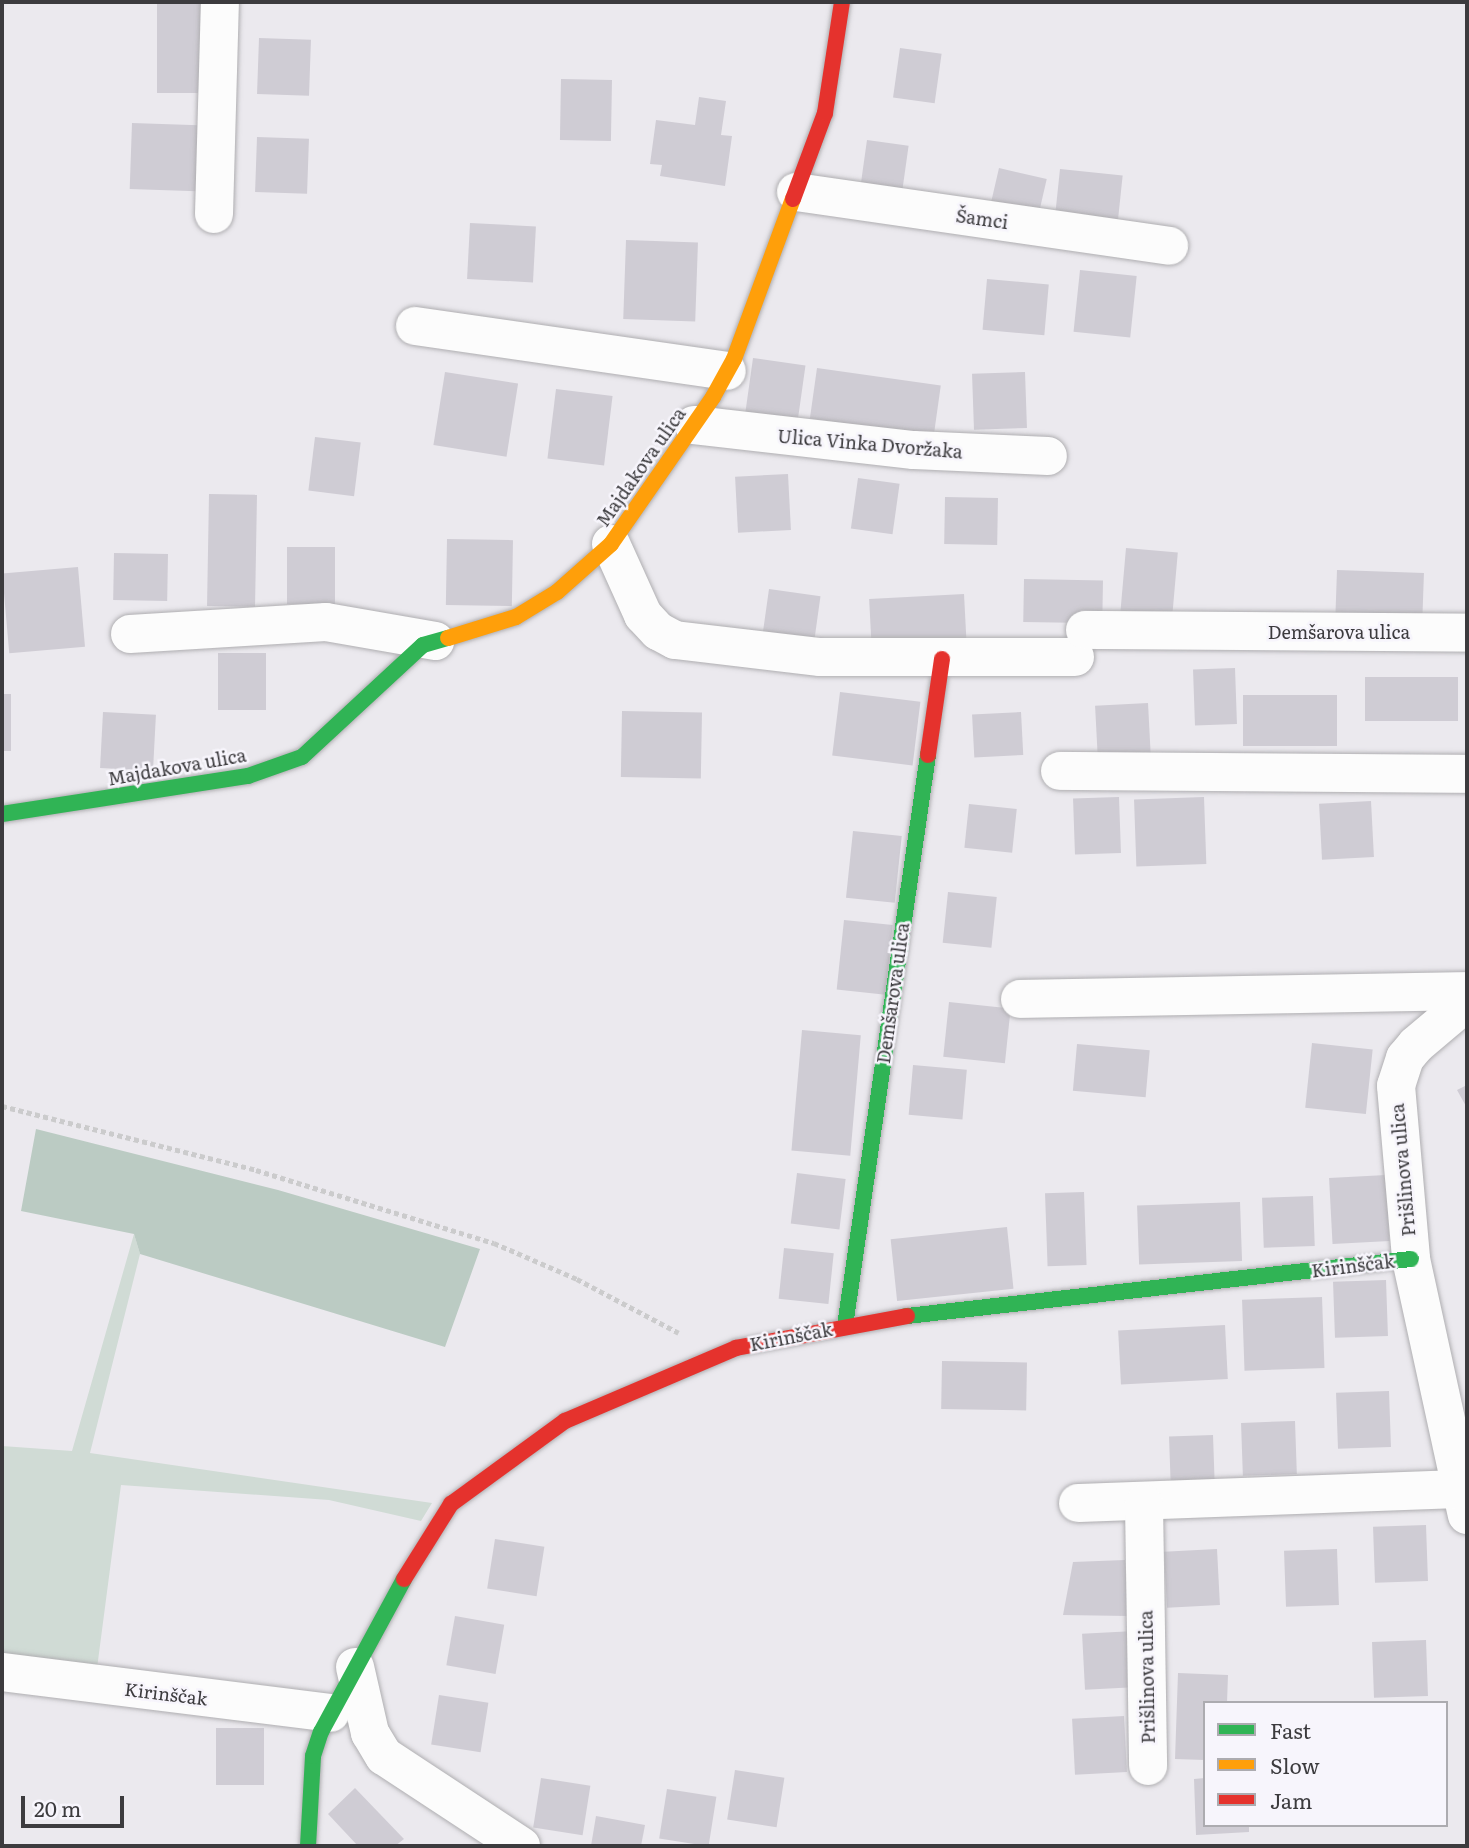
<!DOCTYPE html>
<html>
<head>
<meta charset="utf-8">
<style>
  body { margin:0 }
  #map { position:relative; width:1469px; height:1848px; overflow:hidden; background:#ebe9ee; font-family:Literata,serif }
  div>[style] { position:absolute }
  .green>* { inset:0; background:#d0dbd5 }
  .forest>* { inset:0; background:#bbcbc3 }
  .building>* { inset:0; background:#cfccd4; transform-origin:0 0 }
  .path>* { height:4.5px; margin-top:-2.25px; transform-origin:0; background:repeating-linear-gradient(90deg,#cbcbcc 0 5px,transparent 0 8.5px) }
  .roads { filter:drop-shadow(0 0 2px #afaeb1) drop-shadow(0 0 2px #afaeb1) }
  .street>* { height:38px; margin:-19px; padding:0 19px; transform-origin:19px; border-radius:19px; background:#fcfcfc }
  .fast>* { height:16px; margin:-8px; padding:0 8px; transform-origin:8px; border-radius:8px; background:#30b455 }
  .slow>* { height:16px; margin:-8px; padding:0 8px; transform-origin:8px; border-radius:8px; background:#ff9f0a }
  .jam>* { height:16px; margin:-8px; padding:0 8px; transform-origin:8px; border-radius:8px; background:#e5322d }
  span { translate:-50% -50%; white-space:nowrap; text-align:center; line-height:1.15; -webkit-text-stroke:5px #f7f5fc; paint-order:stroke }
  .street-label { font-size:18px; color:#3c3b3e }
  .frame { position:absolute; inset:0; border:4px solid #3c3b3e; pointer-events:none }
  .legend { position:absolute; left:1203px; top:1701px; width:245px; height:126px; box-sizing:border-box; background:#f7f5fc; border:2px solid #acabb0; margin:0; padding:9px 12px; list-style:none; font-size:21px; color:#3c3b3e }
  .legend li { display:flex; align-items:center; gap:14px; height:35px }
  .legend b { width:35px; border:2px solid #acabb0 }
  .scale { position:absolute; left:21px; top:1796px; width:103px; height:32px; box-sizing:border-box; border:4px solid #3c3b3e; border-top:0; padding-left:9px; font-size:21px; line-height:24px; white-space:nowrap; color:#3c3b3e; -webkit-text-stroke:5px #f7f5fc; paint-order:stroke }
</style>
</head>
<body>
<div id="map">
  <div class="green">
    <div style="clip-path:polygon(134px 1234px,140px 1254px,90px 1453px,432px 1503px,421px 1521px,329px 1500px,121px 1485px,96px 1676px,2px 1662px,2px 1446px,72px 1451px)"></div>
  </div>
  <div class="forest">
    <div style="clip-path:polygon(36px 1129px,278px 1190px,480px 1249px,445px 1347px,140px 1254px,134px 1234px,21px 1211px)"></div>
  </div>
  <div class="building">
    <div style="left:157px;top:2px;width:47px;height:91px"></div>
    <div style="left:259px;top:38px;width:52px;height:56px;rotate:2deg"></div>
    <div style="left:900px;top:48px;width:42px;height:50px;rotate:8deg"></div>
    <div style="left:561px;top:79px;width:51px;height:61px;rotate:1deg"></div>
    <div style="clip-path:polygon(699px 97px,726px 101px,721px 135px,732px 136px,725px 186px,660px 176px,662px 165px,650px 164px,656px 120px,695px 125px)"></div>
    <div style="left:132px;top:123px;width:67px;height:66px;rotate:2deg"></div>
    <div style="left:257px;top:137px;width:52px;height:55px;rotate:2deg"></div>
    <div style="left:867px;top:140px;width:42px;height:50px;rotate:8deg"></div>
    <div style="left:999px;top:168px;width:49px;height:40px;rotate:13deg"></div>
    <div style="left:1060px;top:169px;width:63px;height:50px;rotate:6deg"></div>
    <div style="left:470px;top:223px;width:66px;height:56px;rotate:3deg"></div>
    <div style="left:626px;top:240px;width:72px;height:79px;rotate:2deg"></div>
    <div style="left:1080px;top:270px;width:57px;height:62px;rotate:6deg"></div>
    <div style="left:987px;top:279px;width:62px;height:51px;rotate:5deg"></div>
    <div style="left:753px;top:358px;width:53px;height:56px;rotate:8deg"></div>
    <div style="left:817px;top:368px;width:125px;height:51px;rotate:8deg"></div>
    <div style="left:445px;top:372px;width:74px;height:74px;rotate:9deg"></div>
    <div style="left:1025px;top:372px;width:56px;height:53px;rotate:88deg"></div>
    <div style="left:556px;top:389px;width:57px;height:70px;rotate:7deg"></div>
    <div style="left:315px;top:437px;width:46px;height:54px;rotate:7deg"></div>
    <div style="left:788px;top:474px;width:56px;height:53px;rotate:87deg"></div>
    <div style="left:858px;top:478px;width:42px;height:51px;rotate:8deg"></div>
    <div style="left:209px;top:494px;width:48px;height:112px;rotate:1deg"></div>
    <div style="left:945px;top:497px;width:53px;height:47px;rotate:1deg"></div>
    <div style="left:447px;top:539px;width:66px;height:66px;rotate:1deg"></div>
    <div style="left:287px;top:547px;width:48px;height:57px"></div>
    <div style="left:1126px;top:548px;width:52px;height:63px;rotate:5deg"></div>
    <div style="left:114px;top:553px;width:54px;height:47px;rotate:1deg"></div>
    <div style="left:78px;top:567px;width:80px;height:76px;rotate:85deg"></div>
    <div style="left:1337px;top:570px;width:87px;height:48px;rotate:2deg"></div>
    <div style="left:1024px;top:579px;width:79px;height:43px;rotate:1deg"></div>
    <div style="left:769px;top:589px;width:52px;height:54px;rotate:8deg"></div>
    <div style="left:964px;top:594px;width:56px;height:95px;rotate:87deg"></div>
    <div style="left:218px;top:653px;width:48px;height:57px"></div>
    <div style="left:1235px;top:668px;width:56px;height:42px;rotate:88deg"></div>
    <div style="left:1458px;top:677px;width:44px;height:93px;rotate:90deg"></div>
    <div style="left:840px;top:692px;width:81px;height:64px;rotate:7deg"></div>
    <div style="left:2px;top:694px;width:9px;height:57px"></div>
    <div style="left:1243px;top:695px;width:94px;height:51px"></div>
    <div style="left:1148px;top:703px;width:56px;height:53px;rotate:87deg"></div>
    <div style="left:622px;top:711px;width:80px;height:66px;rotate:1deg"></div>
    <div style="left:103px;top:712px;width:53px;height:56px;rotate:3deg"></div>
    <div style="left:1021px;top:712px;width:43px;height:49px;rotate:87deg"></div>
    <div style="left:1119px;top:797px;width:56px;height:46px;rotate:88deg"></div>
    <div style="left:1204px;top:797px;width:67px;height:70px;rotate:88deg"></div>
    <div style="left:1371px;top:801px;width:56px;height:52px;rotate:87deg"></div>
    <div style="left:969px;top:804px;width:48px;height:44px;rotate:6deg"></div>
    <div style="left:853px;top:831px;width:49px;height:67px;rotate:6deg"></div>
    <div style="left:948px;top:892px;width:49px;height:51px;rotate:6deg"></div>
    <div style="left:844px;top:920px;width:49px;height:70px;rotate:6deg"></div>
    <div style="left:949px;top:1002px;width:62px;height:55px;rotate:6deg"></div>
    <div style="left:802px;top:1030px;width:59px;height:121px;rotate:5deg"></div>
    <div style="left:1312px;top:1043px;width:61px;height:65px;rotate:6deg"></div>
    <div style="left:1077px;top:1044px;width:73px;height:47px;rotate:5deg"></div>
    <div style="left:913px;top:1065px;width:54px;height:50px;rotate:5deg"></div>
    <div style="clip-path:polygon(1467px 1085px,1467px 1108px,1457px 1090px)"></div>
    <div style="left:797px;top:1173px;width:49px;height:51px;rotate:7deg"></div>
    <div style="left:1386px;top:1175px;width:66px;height:57px;rotate:87deg"></div>
    <div style="left:1084px;top:1192px;width:73px;height:39px;rotate:88deg"></div>
    <div style="left:1313px;top:1196px;width:50px;height:51px;rotate:88deg"></div>
    <div style="left:1240px;top:1202px;width:59px;height:103px;rotate:88deg"></div>
    <div style="left:1007px;top:1227px;width:62px;height:117px;rotate:84deg"></div>
    <div style="left:784px;top:1248px;width:50px;height:51px;rotate:6deg"></div>
    <div style="left:1386px;top:1280px;width:56px;height:53px;rotate:88deg"></div>
    <div style="left:1322px;top:1297px;width:71px;height:80px;rotate:88deg"></div>
    <div style="left:1225px;top:1325px;width:54px;height:107px;rotate:87deg"></div>
    <div style="left:942px;top:1361px;width:85px;height:48px;rotate:1deg"></div>
    <div style="left:1389px;top:1391px;width:56px;height:53px;rotate:88deg"></div>
    <div style="left:1295px;top:1421px;width:53px;height:54px;rotate:88deg"></div>
    <div style="left:1213px;top:1435px;width:55px;height:44px;rotate:88deg"></div>
    <div style="left:1426px;top:1525px;width:56px;height:53px;rotate:88deg"></div>
    <div style="left:495px;top:1539px;width:50px;height:50px;rotate:9deg"></div>
    <div style="left:1217px;top:1549px;width:56px;height:53px;rotate:87deg"></div>
    <div style="left:1337px;top:1549px;width:56px;height:53px;rotate:88deg"></div>
    <div style="clip-path:polygon(1125px 1560px,1128px 1616px,1063px 1615px,1073px 1562px)"></div>
    <div style="left:455px;top:1616px;width:50px;height:50px;rotate:10deg"></div>
    <div style="left:1135px;top:1631px;width:56px;height:53px;rotate:87deg"></div>
    <div style="left:1426px;top:1640px;width:56px;height:54px;rotate:88deg"></div>
    <div style="clip-path:polygon(1178px 1673px,1228px 1675px,1227px 1703px,1205px 1703px,1205px 1760px,1175px 1759px)"></div>
    <div style="left:439px;top:1695px;width:50px;height:50px;rotate:9deg"></div>
    <div style="left:1124px;top:1716px;width:56px;height:52px;rotate:87deg"></div>
    <div style="left:216px;top:1728px;width:48px;height:57px"></div>
    <div style="left:735px;top:1770px;width:50px;height:50px;rotate:9deg"></div>
    <div style="left:541px;top:1778px;width:50px;height:50px;rotate:9deg"></div>
    <div style="clip-path:polygon(1205px 1778px,1205px 1825px,1249px 1825px,1249px 1832px,1196px 1835px,1194px 1779px)"></div>
    <div style="clip-path:polygon(355px 1788px,404px 1839px,395px 1846px,358px 1846px,328px 1814px)"></div>
    <div style="left:667px;top:1789px;width:50px;height:50px;rotate:9deg"></div>
    <div style="clip-path:polygon(596px 1816px,645px 1825px,641px 1846px,591px 1846px)"></div>
  </div>
  <div class="path">
    <div style="left:2px;top:1106px;width:262px;rotate:14.1deg"></div>
    <div style="left:256px;top:1170px;width:249px;rotate:17.1deg"></div>
    <div style="left:494px;top:1243px;width:90px;rotate:23.4deg"></div>
    <div style="left:577px;top:1279px;width:115px;rotate:27.9deg"></div>
  </div>
  <div class="roads">
    <div class="street">
      <div style="left:796px;top:192px;width:377px;rotate:8.2deg"></div>
      <div style="left:214px;top:214px;width:212px;rotate:-88.4deg"></div>
      <div style="left:415px;top:326px;width:315px;rotate:8.2deg"></div>
      <div style="left:694px;top:425px;width:221px;rotate:6.5deg"></div>
      <div style="left:914px;top:450px;width:134px;rotate:2.6deg"></div>
      <div style="left:611px;top:544px;width:78px;rotate:65.7deg"></div>
      <div style="left:643px;top:615px;width:22px;rotate:47deg"></div>
      <div style="left:658px;top:631px;width:19px;rotate:28deg"></div>
      <div style="left:675px;top:640px;width:146px;rotate:6.7deg"></div>
      <div style="left:820px;top:657px;width:255px"></div>
      <div style="left:1085px;top:630px;width:382px;rotate:0.4deg"></div>
      <div style="left:130px;top:634px;width:196px;rotate:-3.5deg"></div>
      <div style="left:326px;top:622px;width:111px;rotate:9.9deg"></div>
      <div style="left:1060px;top:771px;width:407px;rotate:0.4deg"></div>
      <div style="left:1020px;top:999px;width:447px;rotate:-1deg"></div>
      <div style="left:1467px;top:1002px;width:67px;rotate:139.9deg"></div>
      <div style="left:1416px;top:1045px;width:17px;rotate:130deg"></div>
      <div style="left:1405px;top:1058px;width:29px;rotate:108deg"></div>
      <div style="left:1396px;top:1086px;width:174px;rotate:85deg"></div>
      <div style="left:1411px;top:1259px;width:262px;rotate:77.7deg"></div>
      <div style="left:1078px;top:1503px;width:382px;rotate:-2.1deg"></div>
      <div style="left:1144px;top:1504px;width:262px;rotate:89.1deg"></div>
      <div style="left:355px;top:1667px;width:68px;rotate:77.2deg"></div>
      <div style="left:370px;top:1733px;width:27px;rotate:59deg"></div>
      <div style="left:384px;top:1756px;width:164px;rotate:33.3deg"></div>
      <div style="left:2px;top:1672px;width:331px;rotate:7.1deg"></div>
    </div>
    <div class="fast">
      <div style="left:2px;top:814px;width:249px;rotate:-8.8deg"></div>
      <div style="left:248px;top:776px;width:57px;rotate:-19.4deg"></div>
      <div style="left:302px;top:757px;width:165px;rotate:-42.8deg"></div>
      <div style="left:423px;top:645px;width:26px;rotate:-16deg"></div>
      <div style="left:907px;top:1316px;width:507px;rotate:-6.45deg"></div>
      <div style="left:845px;top:1326px;width:577px;rotate:-81.73deg"></div>
      <div style="left:308px;top:1846px;width:90px;rotate:-86.8deg"></div>
      <div style="left:313px;top:1756px;width:25px;rotate:-72deg"></div>
      <div style="left:321px;top:1732px;width:174px;rotate:-61.5deg"></div>
    </div>
    <div class="slow">
      <div style="left:448px;top:638px;width:71px;rotate:-17.2deg"></div>
      <div style="left:516px;top:617px;width:48px;rotate:-31.4deg"></div>
      <div style="left:557px;top:592px;width:72px;rotate:-41.6deg"></div>
      <div style="left:611px;top:544px;width:179px;rotate:-55.2deg"></div>
      <div style="left:713px;top:397px;width:43px;rotate:-61.1deg"></div>
      <div style="left:734px;top:359px;width:171px;rotate:-69.8deg"></div>
    </div>
    <div class="jam">
      <div style="left:793px;top:199px;width:92px;rotate:-69.6deg"></div>
      <div style="left:825px;top:113px;width:112px;rotate:-81.3deg"></div>
      <div style="left:928px;top:755px;width:97px;rotate:-81.7deg"></div>
      <div style="left:404px;top:1579px;width:89px;rotate:-57.9deg"></div>
      <div style="left:451px;top:1504px;width:141px;rotate:-36.1deg"></div>
      <div style="left:565px;top:1421px;width:186px;rotate:-23.1deg"></div>
      <div style="left:736px;top:1348px;width:174px;rotate:-10.6deg"></div>
    </div>
  </div>
  <div class="street-label">
    <span style="left:982px;top:219px;rotate:8deg">Šamci</span>
    <span style="left:870px;top:444px;rotate:5deg">Ulica Vinka Dvoržaka</span>
    <span style="left:641px;top:467px;rotate:-55deg">Majdakova ulica</span>
    <span style="left:1339px;top:632px">Demšarova ulica</span>
    <span style="left:177px;top:767px;rotate:-10deg">Majdakova ulica</span>
    <span style="left:893px;top:993px;rotate:-82deg">Demšarova ulica</span>
    <span style="left:1403px;top:1170px;rotate:-95deg">Prišlinova ulica</span>
    <span style="left:1353px;top:1266px;rotate:-7deg">Kirinščak</span>
    <span style="left:791px;top:1337px;rotate:-11deg">Kirinščak</span>
    <span style="left:1147px;top:1677px;rotate:-91deg">Prišlinova ulica</span>
    <span style="left:166px;top:1694px;rotate:7deg">Kirinščak</span>
  </div>
  <div class="frame"></div>
  <ul class="legend">
  <li><b style="height:9px;background:#30b455"></b>Fast</li>
  <li><b style="height:9px;background:#ff9f0a"></b>Slow</li>
  <li><b style="height:9px;background:#e5322d"></b>Jam</li>
  </ul>
  <div class="scale">20 m</div>
</div>
</body>
</html>
